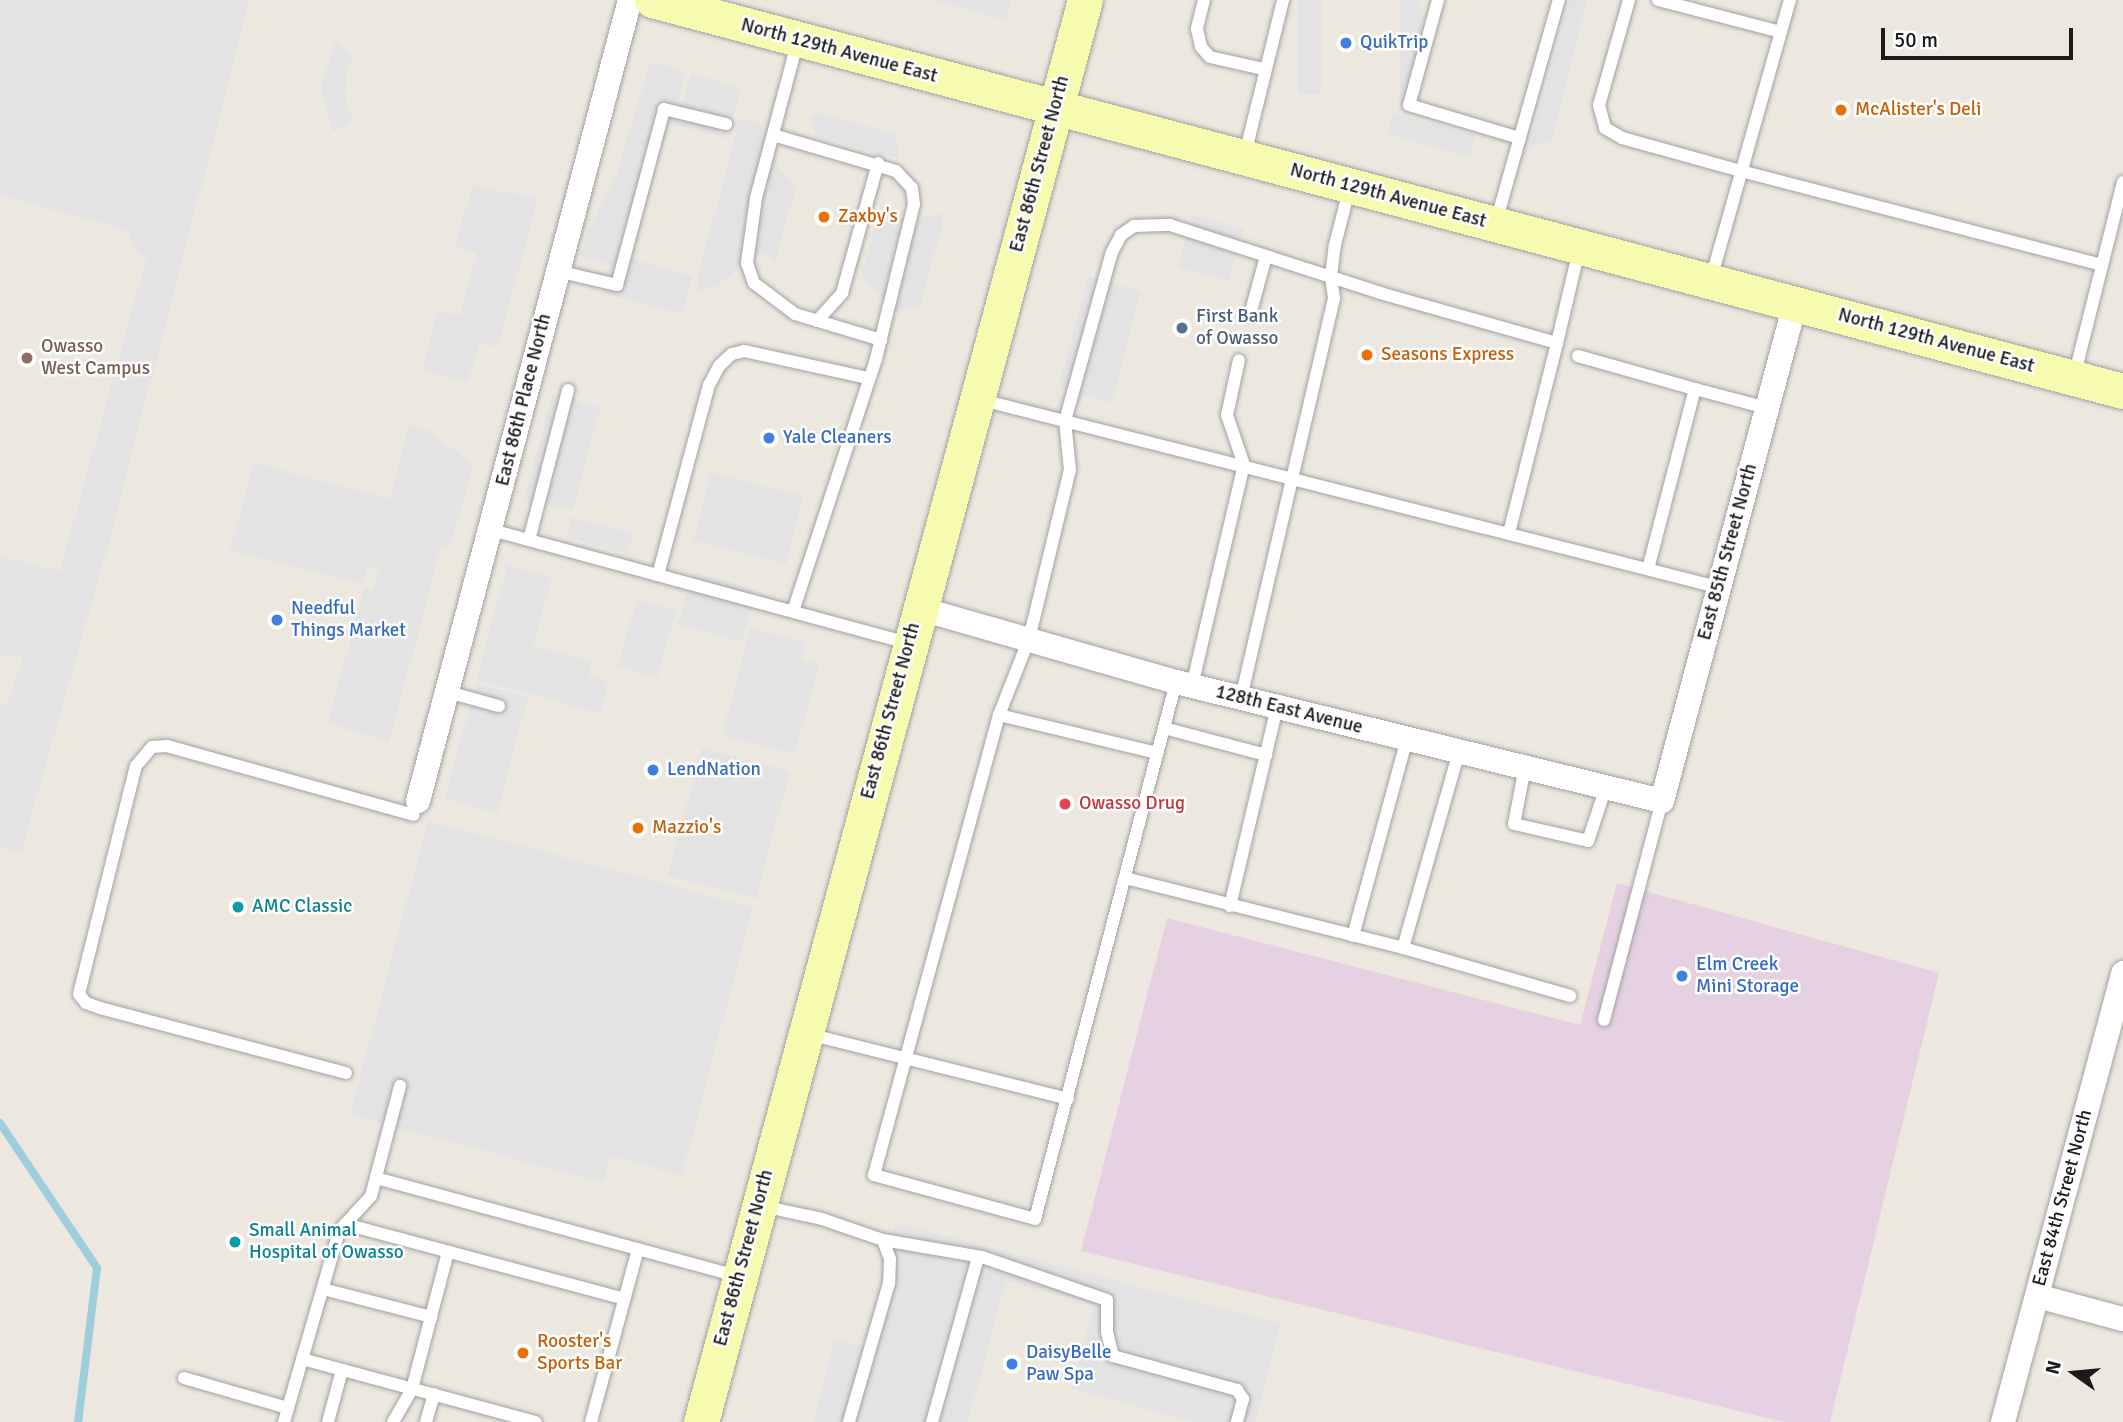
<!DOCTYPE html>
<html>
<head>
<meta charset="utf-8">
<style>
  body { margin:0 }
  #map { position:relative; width:2123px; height:1422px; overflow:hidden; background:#ede8df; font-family:Signika,sans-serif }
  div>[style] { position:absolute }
  .industrial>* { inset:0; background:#e6d1e2 }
  .parking>* { inset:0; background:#e3e3e3; transform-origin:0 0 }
  .stream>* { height:8px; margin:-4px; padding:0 4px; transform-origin:4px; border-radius:4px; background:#9ecedc }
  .roads { filter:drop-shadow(0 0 2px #a2a2a2) drop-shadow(0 0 2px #a2a2a2) }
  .lane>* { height:12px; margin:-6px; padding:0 6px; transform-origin:6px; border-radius:6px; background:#fff }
  .street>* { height:24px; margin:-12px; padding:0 12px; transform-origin:12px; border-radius:12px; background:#fff }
  .secondary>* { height:35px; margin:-17.5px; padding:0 17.5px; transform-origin:17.5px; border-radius:17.5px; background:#f7fbaf }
  .dots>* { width:19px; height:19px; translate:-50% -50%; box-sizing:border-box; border:4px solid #fff; border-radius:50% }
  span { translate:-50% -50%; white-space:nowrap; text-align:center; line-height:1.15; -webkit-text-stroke:5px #fff; paint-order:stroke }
  .shop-label { font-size:19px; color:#366cbe }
  .left { translate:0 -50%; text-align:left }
  .street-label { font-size:19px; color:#1b1b1b }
  .food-label { font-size:19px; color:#c56008 }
  .service-label { font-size:19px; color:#4e5e75 }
  .education-label { font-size:19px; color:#785e54 }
  .health-label { font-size:19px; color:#be3a42 }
  .culture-label { font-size:19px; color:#0d838f }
  .north { position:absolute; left:2039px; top:1338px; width:70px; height:70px; -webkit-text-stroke:5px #fff; paint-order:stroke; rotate:285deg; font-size:19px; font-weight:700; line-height:28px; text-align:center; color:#1b1b1b }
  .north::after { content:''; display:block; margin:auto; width:24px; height:32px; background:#1b1b1b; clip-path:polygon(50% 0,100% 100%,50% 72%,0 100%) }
  .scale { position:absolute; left:1881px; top:28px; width:192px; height:32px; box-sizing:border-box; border:4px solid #1b1b1b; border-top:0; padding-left:9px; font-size:21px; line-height:24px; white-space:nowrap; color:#1b1b1b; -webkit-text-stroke:5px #fff; paint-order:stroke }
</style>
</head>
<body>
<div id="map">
  <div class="industrial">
    <div style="clip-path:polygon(1617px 883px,1939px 973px,1830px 1422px,1784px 1422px,1081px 1251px,1167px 918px,1580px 1025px)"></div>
  </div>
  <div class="parking">
    <div style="clip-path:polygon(0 0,250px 0,106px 553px,21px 852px,0 847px,0 701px,7px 706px,23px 655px,0 657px,0 556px,60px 571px,146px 259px,132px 246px,130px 231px,0 195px)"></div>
    <div style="clip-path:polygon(932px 0,1011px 0,1006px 20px)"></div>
    <div style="left:1298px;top:0;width:23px;height:94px"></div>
    <div style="left:1400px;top:0;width:21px;height:110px"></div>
    <div style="clip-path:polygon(1570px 0,1588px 0,1552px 142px,1529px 147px)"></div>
    <div style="clip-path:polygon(335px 42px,354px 55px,346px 74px,345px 96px,353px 120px,333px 132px,321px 87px)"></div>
    <div style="clip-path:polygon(650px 62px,685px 71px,677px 103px,683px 104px,691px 74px,741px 88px,727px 138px,669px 123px,631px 259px,693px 276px,683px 314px,602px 293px,610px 264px,581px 257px,589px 229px,616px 176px)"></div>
    <div style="left:1393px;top:113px;width:86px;height:22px;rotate:15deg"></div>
    <div style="clip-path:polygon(820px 114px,896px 134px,899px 159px,815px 136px,810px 116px)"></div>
    <div style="clip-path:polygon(740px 118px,759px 122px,780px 170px,796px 187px,775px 263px,760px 250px,717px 286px,698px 291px,697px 280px)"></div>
    <div style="clip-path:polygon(472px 186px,538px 198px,498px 347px,479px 342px,468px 383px,422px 370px,438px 310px,460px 315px,477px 253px,455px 247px)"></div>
    <div style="clip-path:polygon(882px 203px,897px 219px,941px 214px,943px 222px,921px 305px,897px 311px,861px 277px)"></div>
    <div style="left:1193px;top:215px;width:53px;height:54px;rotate:16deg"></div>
    <div style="left:1088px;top:277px;width:55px;height:115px;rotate:15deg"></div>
    <div style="left:552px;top:395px;width:50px;height:106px;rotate:15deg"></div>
    <div style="clip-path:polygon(409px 425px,425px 429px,473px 464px,451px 546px,442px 545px,389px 742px,328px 723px,364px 588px,373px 590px,378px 570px,367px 567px,362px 584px,230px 550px,254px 463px,390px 499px)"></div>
    <div style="left:710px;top:473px;width:96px;height:70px;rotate:14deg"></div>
    <div style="left:572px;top:517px;width:63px;height:21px;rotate:15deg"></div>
    <div style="clip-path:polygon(507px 565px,552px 577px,534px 646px,592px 662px,589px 676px,608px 681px,600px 713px,477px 680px)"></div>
    <div style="left:693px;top:572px;width:66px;height:54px;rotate:16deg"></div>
    <div style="left:637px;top:599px;width:41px;height:70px;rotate:16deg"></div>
    <div style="clip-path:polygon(750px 628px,806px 642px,802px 659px,819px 664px,795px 754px,722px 735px)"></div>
    <div style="left:476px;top:683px;width:54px;height:120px;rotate:15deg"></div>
    <div style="left:702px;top:748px;width:91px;height:132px;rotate:15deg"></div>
    <div style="clip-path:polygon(428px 821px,753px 907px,682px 1175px,611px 1156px,604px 1183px,350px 1115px)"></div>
    <div style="clip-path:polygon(896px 1223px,1281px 1324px,1255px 1422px,1196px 1422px,1072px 1389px,1094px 1304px,1006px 1281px,968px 1422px,814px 1422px,835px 1340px,864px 1347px)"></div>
  </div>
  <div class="stream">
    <div style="left:0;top:1123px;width:174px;rotate:56.2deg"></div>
    <div style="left:97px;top:1268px;width:155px;rotate:97deg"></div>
  </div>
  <div class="roads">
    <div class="lane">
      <div style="left:1204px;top:0;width:30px;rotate:104deg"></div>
      <div style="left:1197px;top:29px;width:18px;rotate:77deg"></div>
      <div style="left:1201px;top:47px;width:13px;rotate:48deg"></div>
      <div style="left:1210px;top:57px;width:54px;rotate:12.8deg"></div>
      <div style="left:1438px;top:0;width:109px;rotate:105.4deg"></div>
      <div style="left:1409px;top:105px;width:116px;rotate:16.6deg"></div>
      <div style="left:1629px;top:0;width:109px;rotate:105.9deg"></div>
      <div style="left:1599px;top:105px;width:24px;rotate:75deg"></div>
      <div style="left:1605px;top:128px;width:20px;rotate:30deg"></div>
      <div style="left:1622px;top:138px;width:123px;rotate:15.5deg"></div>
      <div style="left:1741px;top:171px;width:373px;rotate:14.6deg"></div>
      <div style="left:1658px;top:0;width:127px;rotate:14.6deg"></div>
      <div style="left:798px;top:40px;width:163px;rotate:104.9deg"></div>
      <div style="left:756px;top:198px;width:66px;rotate:97.9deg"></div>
      <div style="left:747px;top:263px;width:21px;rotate:71deg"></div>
      <div style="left:754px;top:283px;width:51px;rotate:37.1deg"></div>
      <div style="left:795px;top:314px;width:90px;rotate:16.8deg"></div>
      <div style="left:773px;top:135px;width:128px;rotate:16.3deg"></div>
      <div style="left:896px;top:171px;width:23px;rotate:47deg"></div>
      <div style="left:912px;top:188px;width:16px;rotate:83deg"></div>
      <div style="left:914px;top:204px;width:160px;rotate:103.8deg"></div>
      <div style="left:876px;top:359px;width:266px;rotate:108.2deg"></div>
      <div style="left:1245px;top:154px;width:159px;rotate:-76.1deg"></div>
      <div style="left:1496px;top:222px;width:231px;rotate:-74.2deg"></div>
      <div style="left:557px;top:271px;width:62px;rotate:13.1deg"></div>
      <div style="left:617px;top:285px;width:182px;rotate:-75deg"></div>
      <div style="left:664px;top:109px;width:64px;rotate:13.6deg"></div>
      <div style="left:1711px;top:279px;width:290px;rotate:-74.2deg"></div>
      <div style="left:1250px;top:315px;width:61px;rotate:-74.8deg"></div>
      <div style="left:817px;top:321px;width:38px;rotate:-48deg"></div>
      <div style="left:842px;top:293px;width:135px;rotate:-74.5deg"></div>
      <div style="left:1578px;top:356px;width:122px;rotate:15.8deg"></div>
      <div style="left:2074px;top:377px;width:201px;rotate:-75.9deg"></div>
      <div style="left:978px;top:399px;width:763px;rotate:14.27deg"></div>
      <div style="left:492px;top:530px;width:432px;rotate:15.2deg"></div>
      <div style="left:1509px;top:533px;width:196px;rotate:-75.8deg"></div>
      <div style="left:529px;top:540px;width:155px;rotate:-75.4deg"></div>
      <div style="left:1648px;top:569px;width:186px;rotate:-75.4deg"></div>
      <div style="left:1695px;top:389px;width:74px;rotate:14.8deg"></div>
      <div style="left:658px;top:575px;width:197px;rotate:-75deg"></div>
      <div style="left:709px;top:385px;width:21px;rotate:-62deg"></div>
      <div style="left:719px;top:366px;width:18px;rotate:-43deg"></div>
      <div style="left:732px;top:354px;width:12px;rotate:-14deg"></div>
      <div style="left:744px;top:351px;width:127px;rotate:12.3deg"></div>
      <div style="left:1176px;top:682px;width:555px;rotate:104.71deg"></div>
      <div style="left:1035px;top:1219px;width:167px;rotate:-164.7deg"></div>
      <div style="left:874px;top:1175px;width:477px;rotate:-74.8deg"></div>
      <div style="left:999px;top:715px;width:82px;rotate:-68.5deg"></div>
      <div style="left:1029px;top:639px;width:174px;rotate:-76.4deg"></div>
      <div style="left:1070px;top:470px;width:49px;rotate:-95.8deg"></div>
      <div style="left:1065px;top:421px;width:175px;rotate:-74.5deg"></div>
      <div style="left:1112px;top:252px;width:19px;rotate:-62deg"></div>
      <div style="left:1121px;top:235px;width:16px;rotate:-35deg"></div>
      <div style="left:1134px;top:226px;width:36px;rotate:-2deg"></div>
      <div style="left:1170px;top:225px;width:221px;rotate:17.9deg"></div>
      <div style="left:1380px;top:293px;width:184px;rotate:15.8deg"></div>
      <div style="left:1557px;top:343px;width:96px;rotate:-76.7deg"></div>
      <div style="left:1192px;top:686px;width:227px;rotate:-76.8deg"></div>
      <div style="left:1244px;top:465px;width:53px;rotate:-108.8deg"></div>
      <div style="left:1227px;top:415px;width:56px;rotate:-77.7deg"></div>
      <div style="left:448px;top:692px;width:53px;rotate:15.4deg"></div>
      <div style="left:1241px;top:698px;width:411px;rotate:-76.9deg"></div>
      <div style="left:1334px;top:298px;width:22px;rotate:-98deg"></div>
      <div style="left:1331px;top:276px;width:31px;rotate:-83deg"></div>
      <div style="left:1335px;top:245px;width:61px;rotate:-75.7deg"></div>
      <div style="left:999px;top:715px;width:163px;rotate:13.5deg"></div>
      <div style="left:1164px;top:728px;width:106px;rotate:14.8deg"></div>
      <div style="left:1525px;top:767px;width:58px;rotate:100.9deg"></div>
      <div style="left:1514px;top:824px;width:76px;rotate:12.9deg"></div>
      <div style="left:1588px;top:841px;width:57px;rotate:-71.6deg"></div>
      <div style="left:1125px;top:878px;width:287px;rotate:14.1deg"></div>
      <div style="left:1403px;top:948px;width:204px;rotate:-74.1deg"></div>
      <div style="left:1230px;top:906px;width:204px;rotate:-76.7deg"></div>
      <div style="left:1353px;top:936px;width:204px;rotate:-74.7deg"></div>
      <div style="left:1403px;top:948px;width:174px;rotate:16deg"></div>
      <div style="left:1604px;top:1020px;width:227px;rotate:-75.2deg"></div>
      <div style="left:808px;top:1034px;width:268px;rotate:14deg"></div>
      <div style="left:346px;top:1073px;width:254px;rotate:-165.2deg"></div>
      <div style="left:100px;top:1008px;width:15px;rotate:-160deg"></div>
      <div style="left:86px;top:1003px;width:11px;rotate:-128deg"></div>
      <div style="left:79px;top:994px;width:235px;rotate:-76deg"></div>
      <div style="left:136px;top:766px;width:25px;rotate:-50deg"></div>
      <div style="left:152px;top:747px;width:15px;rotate:-4deg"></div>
      <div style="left:167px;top:746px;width:256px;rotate:15.6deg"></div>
      <div style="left:376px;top:1178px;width:374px;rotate:15.2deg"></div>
      <div style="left:762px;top:1206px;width:61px;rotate:12.2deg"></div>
      <div style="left:822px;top:1219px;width:65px;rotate:19deg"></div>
      <div style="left:883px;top:1240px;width:20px;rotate:70deg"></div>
      <div style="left:890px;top:1259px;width:24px;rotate:92deg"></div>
      <div style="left:889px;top:1283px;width:145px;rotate:106.1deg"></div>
      <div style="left:345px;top:1224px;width:289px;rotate:15deg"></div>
      <div style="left:883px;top:1240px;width:100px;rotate:9.7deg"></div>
      <div style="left:982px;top:1257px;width:132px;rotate:19deg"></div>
      <div style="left:1107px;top:1300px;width:32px;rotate:90deg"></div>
      <div style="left:1107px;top:1332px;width:25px;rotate:76deg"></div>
      <div style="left:1113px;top:1356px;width:129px;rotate:15.3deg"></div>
      <div style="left:1237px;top:1390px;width:11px;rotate:56deg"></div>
      <div style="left:1243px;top:1399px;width:24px;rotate:105deg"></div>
      <div style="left:323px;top:1289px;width:112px;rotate:14.5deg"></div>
      <div style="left:302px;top:1359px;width:242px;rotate:15.1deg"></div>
      <div style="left:184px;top:1378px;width:108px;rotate:16.1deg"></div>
      <div style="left:284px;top:1422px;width:199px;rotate:-73.9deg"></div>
      <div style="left:339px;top:1231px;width:47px;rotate:-47.6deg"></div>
      <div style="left:371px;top:1196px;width:114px;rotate:-75.2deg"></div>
      <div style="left:328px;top:1422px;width:54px;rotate:-74.9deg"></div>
      <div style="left:393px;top:1422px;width:38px;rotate:-60deg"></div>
      <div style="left:412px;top:1389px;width:142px;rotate:-75.3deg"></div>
      <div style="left:426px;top:1422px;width:29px;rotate:-74deg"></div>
      <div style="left:591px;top:1422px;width:179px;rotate:-74.8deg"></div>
      <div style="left:932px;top:1422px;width:171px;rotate:-74.4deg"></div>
    </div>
    <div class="street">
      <div style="left:918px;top:608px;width:268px;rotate:16deg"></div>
      <div style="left:1176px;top:682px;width:500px;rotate:13.76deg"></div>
      <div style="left:1662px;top:801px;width:514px;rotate:-75.02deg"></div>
      <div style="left:418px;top:801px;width:829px;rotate:-75.18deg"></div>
      <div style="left:2037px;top:1296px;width:89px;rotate:15deg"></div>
      <div style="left:2003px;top:1422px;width:465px;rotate:-75deg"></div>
    </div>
    <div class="secondary">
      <div style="left:652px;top:0;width:1522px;rotate:14.89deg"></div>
      <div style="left:701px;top:1422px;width:1473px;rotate:-74.89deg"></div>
    </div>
  </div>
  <div class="dots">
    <div style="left:1346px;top:43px;background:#3f7fe0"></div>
    <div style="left:1841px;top:110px;background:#e8710a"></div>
    <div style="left:824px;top:217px;background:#e8710a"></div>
    <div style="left:1182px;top:328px;background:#5c6f8a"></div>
    <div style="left:1367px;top:355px;background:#e8710a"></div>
    <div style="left:27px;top:358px;background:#8d6e63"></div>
    <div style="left:769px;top:438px;background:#3f7fe0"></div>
    <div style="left:277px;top:620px;background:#3f7fe0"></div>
    <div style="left:653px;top:770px;background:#3f7fe0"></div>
    <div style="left:1065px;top:804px;background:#e0444e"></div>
    <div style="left:638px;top:828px;background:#e8710a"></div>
    <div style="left:238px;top:907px;background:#0f9aa8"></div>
    <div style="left:1682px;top:976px;background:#3f7fe0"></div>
    <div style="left:235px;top:1242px;background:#0f9aa8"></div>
    <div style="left:523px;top:1353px;background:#e8710a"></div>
    <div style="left:1012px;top:1364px;background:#3f7fe0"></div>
  </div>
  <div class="shop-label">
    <span class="left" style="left:1360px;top:43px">QuikTrip</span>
    <span class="left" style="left:783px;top:438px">Yale Cleaners</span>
    <span class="left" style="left:291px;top:620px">Needful<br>Things Market</span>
    <span class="left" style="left:667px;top:770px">LendNation</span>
    <span class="left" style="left:1696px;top:976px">Elm Creek<br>Mini Storage</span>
    <span class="left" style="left:1026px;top:1364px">DaisyBelle<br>Paw Spa</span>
  </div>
  <div class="street-label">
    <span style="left:839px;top:51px;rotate:15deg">North 129th Avenue East</span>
    <span style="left:1040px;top:164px;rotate:-75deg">East 86th Street North</span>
    <span style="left:1388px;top:196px;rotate:15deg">North 129th Avenue East</span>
    <span style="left:1936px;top:341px;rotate:15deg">North 129th Avenue East</span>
    <span style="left:524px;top:400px;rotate:-76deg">East 86th Place North</span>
    <span style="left:1728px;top:552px;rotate:-75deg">East 85th Street North</span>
    <span style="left:1289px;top:710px;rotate:14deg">128th East Avenue</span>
    <span style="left:891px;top:711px;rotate:-75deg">East 86th Street North</span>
    <span style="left:2063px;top:1198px;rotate:-75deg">East 84th Street North</span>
    <span style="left:744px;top:1258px;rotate:-75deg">East 86th Street North</span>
  </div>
  <div class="food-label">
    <span class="left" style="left:1855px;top:110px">McAlister's Deli</span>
    <span class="left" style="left:838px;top:217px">Zaxby's</span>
    <span class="left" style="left:1381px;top:355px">Seasons Express</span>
    <span class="left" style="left:652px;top:828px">Mazzio's</span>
    <span class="left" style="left:537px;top:1353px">Rooster's<br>Sports Bar</span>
  </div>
  <div class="service-label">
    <span class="left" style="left:1196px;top:328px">First Bank<br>of Owasso</span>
  </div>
  <div class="education-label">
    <span class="left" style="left:41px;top:358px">Owasso<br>West Campus</span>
  </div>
  <div class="health-label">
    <span class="left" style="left:1079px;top:804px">Owasso Drug</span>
  </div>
  <div class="culture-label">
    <span class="left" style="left:252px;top:907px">AMC Classic</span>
    <span class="left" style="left:249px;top:1242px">Small Animal<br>Hospital of Owasso</span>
  </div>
  <div class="north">N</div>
  <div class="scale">50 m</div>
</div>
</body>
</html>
